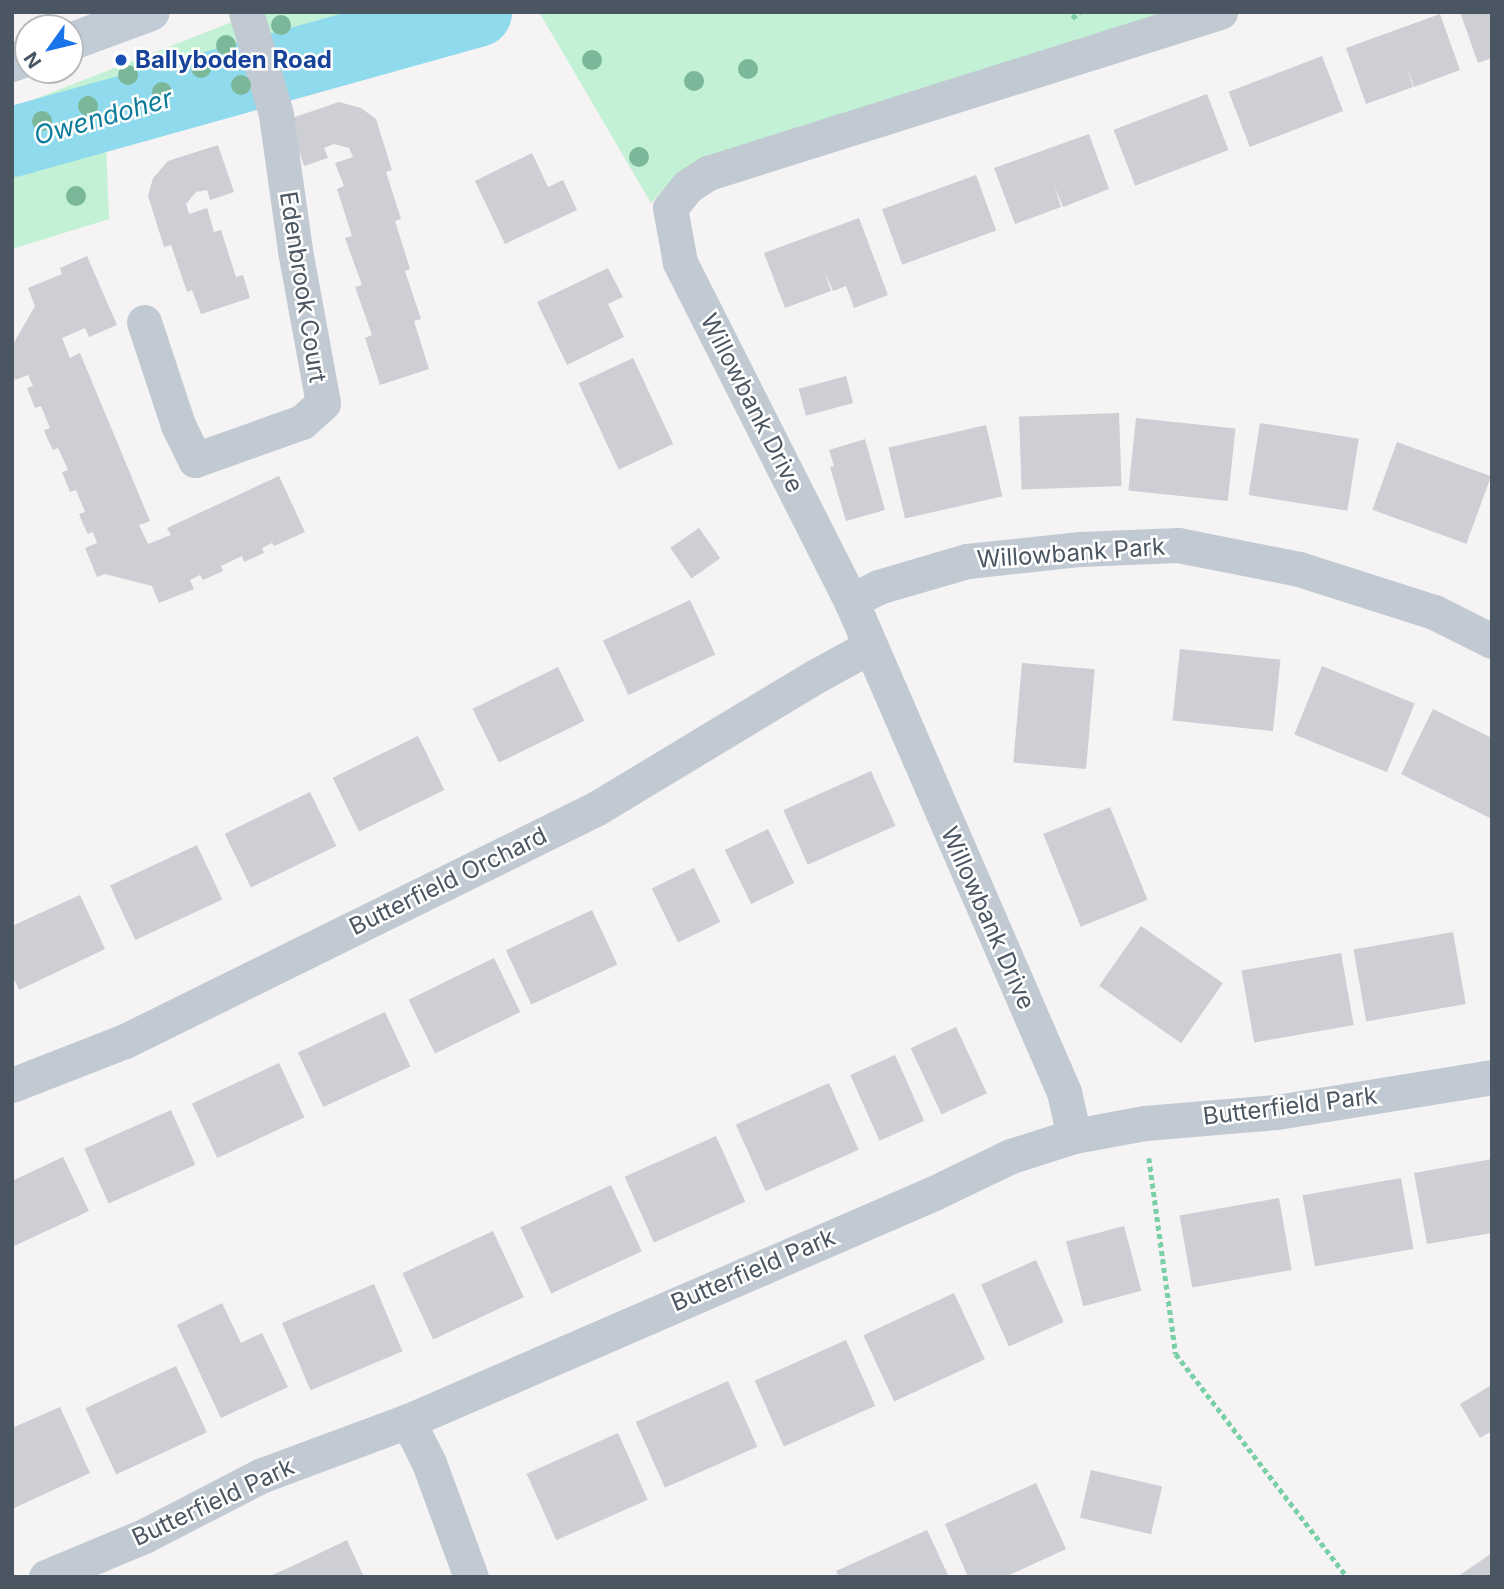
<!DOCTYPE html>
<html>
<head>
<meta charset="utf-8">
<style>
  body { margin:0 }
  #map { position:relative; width:1504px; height:1589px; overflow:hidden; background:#f5f3f3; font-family:Inter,sans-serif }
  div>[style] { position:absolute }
  .green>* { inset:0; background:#c3f1d5 }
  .river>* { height:70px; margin:-35px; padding:0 35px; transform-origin:35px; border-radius:35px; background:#90daee }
  .building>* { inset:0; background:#cdcfd5; transform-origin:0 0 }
  .path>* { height:4.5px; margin-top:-2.25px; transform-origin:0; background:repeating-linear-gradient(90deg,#7ad0a6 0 5px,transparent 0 8.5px) }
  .minor>* { height:35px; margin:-17.5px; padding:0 17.5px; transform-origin:17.5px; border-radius:17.5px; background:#c1cad2 }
  .secondary>* { height:38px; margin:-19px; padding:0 19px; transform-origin:19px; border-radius:19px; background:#c1cbd6 }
  .trees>* { width:20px; height:20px; margin:-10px; border-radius:50%; background:#7bb799 }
  .dots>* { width:19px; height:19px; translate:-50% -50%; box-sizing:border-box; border:4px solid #fff; border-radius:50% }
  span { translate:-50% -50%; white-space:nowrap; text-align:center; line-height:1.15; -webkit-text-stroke:5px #fff; paint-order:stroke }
  .transit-label { font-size:24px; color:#164399; font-weight:700 }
  .left { translate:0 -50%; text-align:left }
  .street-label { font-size:24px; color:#4a5661 }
  .water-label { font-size:26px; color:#0c7c9b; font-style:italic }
  .frame { position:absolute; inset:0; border:14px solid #4a5661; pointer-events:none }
  .north { position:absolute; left:14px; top:14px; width:70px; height:70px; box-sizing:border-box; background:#fff; border:2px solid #b7bbc0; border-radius:50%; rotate:236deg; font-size:19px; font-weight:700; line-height:28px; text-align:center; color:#4a5661 }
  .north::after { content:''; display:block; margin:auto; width:24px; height:32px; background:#1a73e8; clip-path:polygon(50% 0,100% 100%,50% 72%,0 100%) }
</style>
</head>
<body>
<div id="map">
  <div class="green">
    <div style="clip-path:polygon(258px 12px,476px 12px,265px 70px,272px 100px,106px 144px,109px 219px,12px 249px,12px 108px)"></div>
    <div style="clip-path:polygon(539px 12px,1186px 12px,673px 179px,651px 203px)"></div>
  </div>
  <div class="river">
    <div style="left:12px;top:142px;width:483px;rotate:-15.6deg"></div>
  </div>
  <div class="building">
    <div style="clip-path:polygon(1460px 12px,1492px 12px,1492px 58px,1478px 63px)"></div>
    <div style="clip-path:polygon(1440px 14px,1460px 70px,1414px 87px,1406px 65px,1413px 87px,1366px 104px,1346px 48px)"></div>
    <div style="left:1322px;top:56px;width:59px;height:100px;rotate:69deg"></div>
    <div style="left:1207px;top:94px;width:60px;height:100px;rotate:69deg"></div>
    <div style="clip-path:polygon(339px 102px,361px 108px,376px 119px,392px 170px,386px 172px,401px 219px,395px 221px,410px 269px,405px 271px,421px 319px,414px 321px,429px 369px,380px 385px,365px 338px,372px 335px,355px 287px,362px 285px,345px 238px,352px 236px,337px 189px,344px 186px,335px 163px,353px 157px,349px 148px,334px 144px,324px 148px,328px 158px,304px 166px,289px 119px)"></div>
    <div style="clip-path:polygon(1089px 134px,1109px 189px,1063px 207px,1054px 185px,1061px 207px,1015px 224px,994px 168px)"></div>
    <div style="clip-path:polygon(218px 145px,234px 192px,210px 200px,207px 190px,196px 192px,186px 204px,189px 214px,207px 208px,214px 232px,221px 230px,236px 277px,243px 275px,250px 298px,201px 314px,192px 290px,187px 292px,171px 245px,164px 247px,148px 196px,153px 178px,168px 161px)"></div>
    <div style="clip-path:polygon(532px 153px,548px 187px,563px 180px,577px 210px,505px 244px,475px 181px)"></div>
    <div style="left:976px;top:175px;width:59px;height:100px;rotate:70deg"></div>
    <div style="clip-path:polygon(859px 218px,888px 295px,854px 308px,846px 286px,833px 291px,824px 270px,831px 291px,785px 308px,764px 253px)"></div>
    <div style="clip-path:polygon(87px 256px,117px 325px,89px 337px,85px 328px,62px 338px,70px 358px,80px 353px,150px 521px,139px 525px,148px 544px,171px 535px,167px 528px,279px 476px,305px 532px,274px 546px,272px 543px,262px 548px,264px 553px,244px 562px,242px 556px,221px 566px,223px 571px,203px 580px,200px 575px,190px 580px,194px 589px,159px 603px,152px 586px,105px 574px,97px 577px,85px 548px,97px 543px,93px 532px,88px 534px,83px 524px,79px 514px,85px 512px,76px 490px,70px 492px,62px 472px,68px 470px,58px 448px,53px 450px,48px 440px,44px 430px,50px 428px,41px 406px,35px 408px,27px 388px,33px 386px,28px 375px,15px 380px,12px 373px,12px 346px,35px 306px,28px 288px,62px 274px,60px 268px)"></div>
    <div style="clip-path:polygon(608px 268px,623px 297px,608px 304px,624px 337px,567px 365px,537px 302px)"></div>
    <div style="left:633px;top:358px;width:95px;height:60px;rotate:65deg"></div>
    <div style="left:846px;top:376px;width:28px;height:49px;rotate:75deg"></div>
    <div style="left:1119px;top:413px;width:73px;height:100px;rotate:88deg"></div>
    <div style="left:1136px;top:418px;width:100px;height:73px;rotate:6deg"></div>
    <div style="left:1260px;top:423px;width:100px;height:73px;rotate:9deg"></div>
    <div style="left:986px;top:425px;width:73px;height:100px;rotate:77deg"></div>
    <div style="clip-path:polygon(865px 439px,885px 510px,846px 521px,830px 467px,834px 466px,829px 450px)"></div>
    <div style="left:1397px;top:442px;width:100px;height:72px;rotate:20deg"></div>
    <div style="left:699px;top:528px;width:37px;height:35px;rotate:55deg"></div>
    <div style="left:690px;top:600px;width:60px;height:96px;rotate:65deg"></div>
    <div style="left:1180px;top:649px;width:101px;height:72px;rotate:6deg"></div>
    <div style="left:1022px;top:663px;width:73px;height:100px;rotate:5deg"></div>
    <div style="left:1322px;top:666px;width:100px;height:74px;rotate:22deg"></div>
    <div style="left:558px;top:667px;width:60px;height:95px;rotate:64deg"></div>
    <div style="clip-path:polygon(1433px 709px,1492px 738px,1490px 818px,1401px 774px)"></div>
    <div style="left:418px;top:736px;width:60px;height:95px;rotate:64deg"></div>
    <div style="left:871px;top:771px;width:60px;height:96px;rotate:66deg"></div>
    <div style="left:310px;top:792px;width:60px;height:95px;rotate:64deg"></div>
    <div style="left:1110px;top:807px;width:100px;height:72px;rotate:68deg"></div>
    <div style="left:768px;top:829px;width:60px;height:48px;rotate:64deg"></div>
    <div style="left:197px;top:845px;width:60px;height:96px;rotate:65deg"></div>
    <div style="left:694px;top:868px;width:60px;height:47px;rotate:64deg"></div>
    <div style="clip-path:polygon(80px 895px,105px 949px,19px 990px,12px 975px,12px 926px)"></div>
    <div style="left:592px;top:910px;width:60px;height:95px;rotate:65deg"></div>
    <div style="left:1141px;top:926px;width:100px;height:73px;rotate:35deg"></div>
    <div style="left:1453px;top:932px;width:73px;height:101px;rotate:80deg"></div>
    <div style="left:1341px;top:953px;width:73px;height:101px;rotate:80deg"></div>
    <div style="left:494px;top:958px;width:60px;height:95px;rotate:64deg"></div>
    <div style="left:385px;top:1012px;width:60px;height:96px;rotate:65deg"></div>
    <div style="left:956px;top:1027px;width:73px;height:50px;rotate:65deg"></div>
    <div style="left:895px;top:1055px;width:72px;height:49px;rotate:66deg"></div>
    <div style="left:279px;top:1063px;width:60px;height:96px;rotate:65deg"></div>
    <div style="left:829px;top:1083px;width:73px;height:102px;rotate:66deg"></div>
    <div style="left:171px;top:1110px;width:60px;height:95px;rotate:66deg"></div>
    <div style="left:716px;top:1136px;width:72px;height:100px;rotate:66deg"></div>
    <div style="clip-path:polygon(63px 1157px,89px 1211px,12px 1247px,12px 1181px)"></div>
    <div style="clip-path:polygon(1492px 1159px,1492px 1233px,1427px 1244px,1414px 1173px)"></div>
    <div style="left:1401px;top:1178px;width:72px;height:100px;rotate:80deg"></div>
    <div style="left:611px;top:1185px;width:73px;height:100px;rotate:65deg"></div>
    <div style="left:1279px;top:1198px;width:73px;height:101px;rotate:80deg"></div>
    <div style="left:1124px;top:1226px;width:67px;height:60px;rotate:75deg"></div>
    <div style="left:493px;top:1231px;width:73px;height:100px;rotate:65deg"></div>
    <div style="left:1036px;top:1260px;width:68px;height:60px;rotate:66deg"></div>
    <div style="left:374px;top:1284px;width:73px;height:100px;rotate:67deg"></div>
    <div style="left:954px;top:1293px;width:73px;height:100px;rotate:65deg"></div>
    <div style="clip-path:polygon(222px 1303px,241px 1343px,262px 1333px,288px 1387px,221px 1418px,177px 1325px)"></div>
    <div style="left:846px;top:1340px;width:72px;height:100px;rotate:66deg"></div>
    <div style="left:176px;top:1366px;width:73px;height:100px;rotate:65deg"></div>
    <div style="left:728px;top:1381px;width:72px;height:101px;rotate:66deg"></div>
    <div style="clip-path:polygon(1490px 1386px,1492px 1431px,1480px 1438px,1460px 1404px)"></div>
    <div style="clip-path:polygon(60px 1407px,90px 1473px,12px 1509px,12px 1428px)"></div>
    <div style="left:618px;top:1433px;width:73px;height:100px;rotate:66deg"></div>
    <div style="left:1091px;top:1470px;width:73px;height:49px;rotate:13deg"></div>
    <div style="clip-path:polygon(1036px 1483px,1066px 1549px,1005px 1577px,968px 1577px,945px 1524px)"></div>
    <div style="clip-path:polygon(927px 1530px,949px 1577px,839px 1577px,836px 1571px)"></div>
    <div style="clip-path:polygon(347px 1540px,364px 1577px,268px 1577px,301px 1562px)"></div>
    <div style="clip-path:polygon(1492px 1553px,1492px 1577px,1457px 1577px)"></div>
  </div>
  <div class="path">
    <div style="left:1072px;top:18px;width:10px;rotate:-37deg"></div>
    <div style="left:1149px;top:1158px;width:198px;rotate:82.2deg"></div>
    <div style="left:1176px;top:1354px;width:281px;rotate:52.5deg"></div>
  </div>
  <div class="minor">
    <div style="left:144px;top:322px;width:108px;rotate:71.7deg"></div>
    <div style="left:178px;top:425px;width:39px;rotate:64deg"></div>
    <div style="left:195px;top:460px;width:114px;rotate:-19.6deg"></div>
    <div style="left:302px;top:422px;width:28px;rotate:-42deg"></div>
    <div style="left:323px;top:403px;width:156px;rotate:-100.4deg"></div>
    <div style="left:295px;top:250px;width:137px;rotate:-98deg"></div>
    <div style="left:276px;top:114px;width:106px;rotate:-106.4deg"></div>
    <div style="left:851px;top:601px;width:30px;rotate:-27deg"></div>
    <div style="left:878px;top:587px;width:93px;rotate:-16.3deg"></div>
    <div style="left:967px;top:561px;width:114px;rotate:-6.1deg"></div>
    <div style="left:1080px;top:549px;width:98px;rotate:-2.3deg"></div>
    <div style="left:1178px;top:545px;width:123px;rotate:11.2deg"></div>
    <div style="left:1299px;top:569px;width:142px;rotate:17.7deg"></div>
    <div style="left:1434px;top:612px;width:65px;rotate:26.6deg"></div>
    <div style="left:12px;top:1085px;width:121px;rotate:-21.3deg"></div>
    <div style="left:125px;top:1041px;width:526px;rotate:-26.27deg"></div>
    <div style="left:597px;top:808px;width:256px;rotate:-31.1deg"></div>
    <div style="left:816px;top:676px;width:60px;rotate:-28.7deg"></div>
    <div style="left:1074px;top:1136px;width:45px;rotate:-102.8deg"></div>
    <div style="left:1064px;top:1092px;width:535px;rotate:-113.45deg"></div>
    <div style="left:851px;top:601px;width:380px;rotate:-116.8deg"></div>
    <div style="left:680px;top:262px;width:55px;rotate:-100.5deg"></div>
    <div style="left:670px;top:208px;width:28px;rotate:-51deg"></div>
    <div style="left:688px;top:186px;width:24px;rotate:-33deg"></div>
    <div style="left:708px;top:173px;width:537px;rotate:-17.46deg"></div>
    <div style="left:408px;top:1421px;width:47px;rotate:63.4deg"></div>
    <div style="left:429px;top:1463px;width:121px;rotate:69.8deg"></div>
    <div style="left:46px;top:1577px;width:106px;rotate:-22.7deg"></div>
    <div style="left:144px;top:1536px;width:131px;rotate:-27.3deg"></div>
    <div style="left:260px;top:1476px;width:158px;rotate:-20.4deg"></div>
    <div style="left:408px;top:1421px;width:573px;rotate:-23.43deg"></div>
    <div style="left:934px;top:1193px;width:85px;rotate:-25.7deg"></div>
    <div style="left:1011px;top:1156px;width:66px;rotate:-17.6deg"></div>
    <div style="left:1074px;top:1136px;width:72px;rotate:-10.4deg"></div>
    <div style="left:1145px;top:1123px;width:132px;rotate:-4.8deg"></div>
    <div style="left:1277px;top:1112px;width:218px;rotate:-9.2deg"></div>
  </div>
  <div class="secondary">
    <div style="left:70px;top:42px;width:86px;rotate:-20.3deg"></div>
    <div style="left:12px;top:63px;width:17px;rotate:-21deg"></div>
  </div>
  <div class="trees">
    <div style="left:281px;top:25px"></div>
    <div style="left:226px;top:45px"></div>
    <div style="left:592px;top:60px"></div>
    <div style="left:201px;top:68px"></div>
    <div style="left:748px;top:69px"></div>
    <div style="left:128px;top:75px"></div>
    <div style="left:694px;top:81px"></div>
    <div style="left:241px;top:85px"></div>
    <div style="left:162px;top:92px"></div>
    <div style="left:88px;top:106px"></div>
    <div style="left:42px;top:121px"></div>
    <div style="left:639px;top:157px"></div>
    <div style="left:76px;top:196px"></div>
  </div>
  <div class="dots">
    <div style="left:121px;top:60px;background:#1a4fb4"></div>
  </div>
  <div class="transit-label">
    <span class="left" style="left:135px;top:60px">Ballyboden Road</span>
  </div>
  <div class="street-label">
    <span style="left:303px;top:287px;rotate:81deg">Edenbrook Court</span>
    <span style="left:752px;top:403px;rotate:63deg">Willowbank Drive</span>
    <span style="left:1071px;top:553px;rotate:-4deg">Willowbank Park</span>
    <span style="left:448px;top:881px;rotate:-26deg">Butterfield Orchard</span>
    <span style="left:988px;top:918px;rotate:66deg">Willowbank Drive</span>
    <span style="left:1290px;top:1106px;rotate:-7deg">Butterfield Park</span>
    <span style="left:753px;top:1270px;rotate:-23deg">Butterfield Park</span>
    <span style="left:213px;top:1502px;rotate:-25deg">Butterfield Park</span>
  </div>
  <div class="water-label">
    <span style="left:103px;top:117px;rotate:-16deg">Owendoher</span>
  </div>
  <div class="frame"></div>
  <div class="north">N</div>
</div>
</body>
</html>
